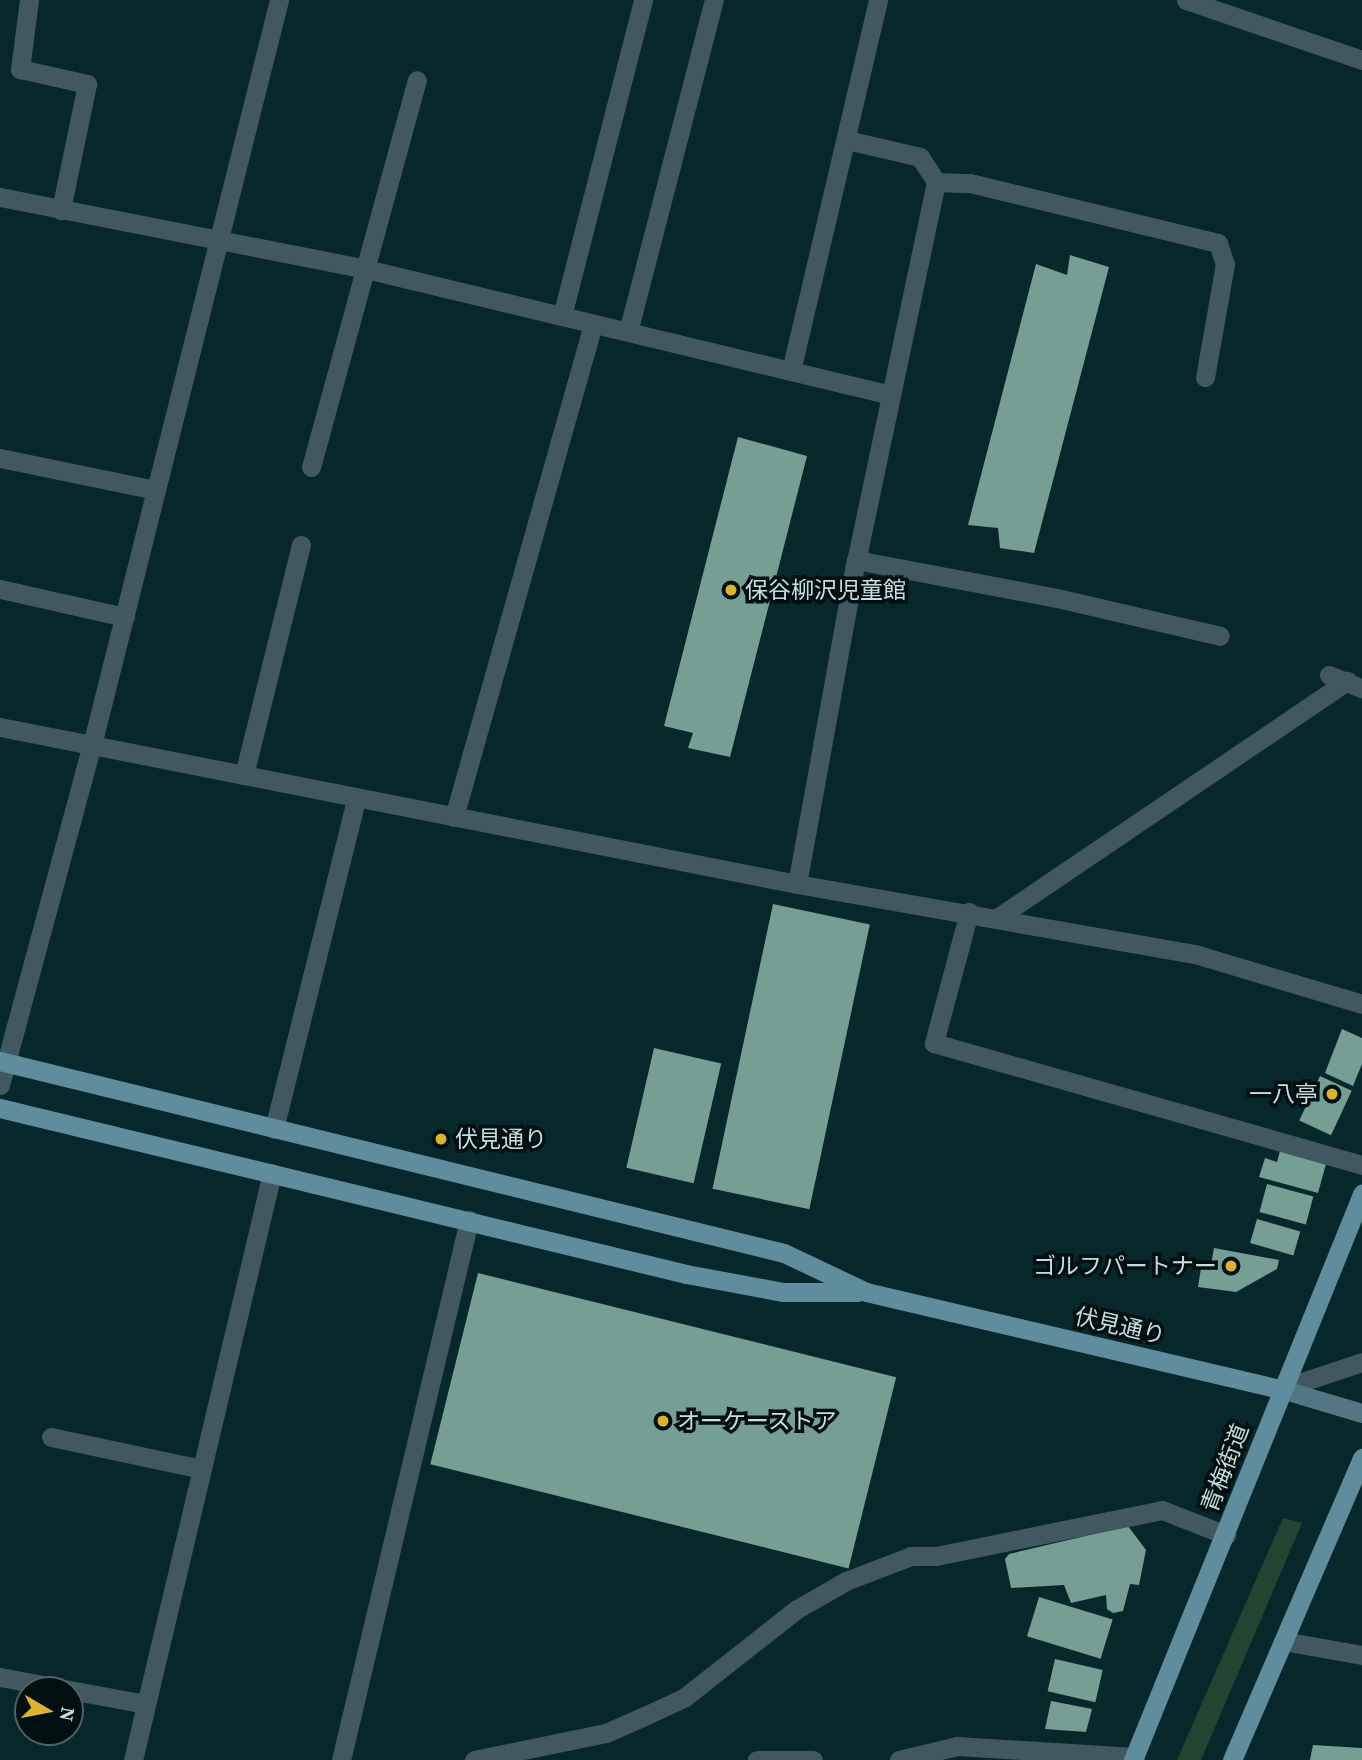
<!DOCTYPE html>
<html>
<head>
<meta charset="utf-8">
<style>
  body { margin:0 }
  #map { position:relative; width:1362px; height:1760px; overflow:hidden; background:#06282a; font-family:"Source Serif 4","Noto Sans JP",serif }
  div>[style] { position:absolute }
  .green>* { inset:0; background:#224531 }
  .building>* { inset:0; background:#759e95; transform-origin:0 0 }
  .service>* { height:19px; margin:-9.5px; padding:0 9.5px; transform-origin:9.5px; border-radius:9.5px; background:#425860 }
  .minor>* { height:19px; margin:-9.5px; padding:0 9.5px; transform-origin:9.5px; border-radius:9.5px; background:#425860 }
  .tertiary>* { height:19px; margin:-9.5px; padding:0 9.5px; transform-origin:9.5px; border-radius:9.5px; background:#425860 }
  .secondary>* { height:19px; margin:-9.5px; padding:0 9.5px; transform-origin:9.5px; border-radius:9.5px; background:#537683 }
  .primary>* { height:19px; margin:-9.5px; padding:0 9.5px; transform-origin:9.5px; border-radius:9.5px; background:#608d9d }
  .dots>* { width:19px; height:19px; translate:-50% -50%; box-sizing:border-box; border:4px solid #010f10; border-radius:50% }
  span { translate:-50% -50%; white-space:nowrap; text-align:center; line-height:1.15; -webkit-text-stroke:7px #010f10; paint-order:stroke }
  .poi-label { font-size:23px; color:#c7ddde }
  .left { translate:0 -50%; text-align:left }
  .right { translate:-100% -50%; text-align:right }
  .street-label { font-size:23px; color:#c7ddde }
  .north { position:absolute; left:14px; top:1676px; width:70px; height:70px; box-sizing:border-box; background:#010f10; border:2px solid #506162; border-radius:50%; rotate:100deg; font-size:19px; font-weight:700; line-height:28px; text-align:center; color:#c7ddde }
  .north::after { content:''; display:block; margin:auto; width:24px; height:32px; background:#dcb233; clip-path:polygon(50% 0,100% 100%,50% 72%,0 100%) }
</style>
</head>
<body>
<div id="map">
  <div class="green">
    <div style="clip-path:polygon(1283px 1518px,1302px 1523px,1201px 1760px,1177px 1760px)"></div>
  </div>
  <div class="building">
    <div style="clip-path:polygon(1070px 255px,1109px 267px,1034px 553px,1000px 548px,998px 528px,968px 525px,1036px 264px,1067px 275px)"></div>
    <div style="clip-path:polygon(738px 437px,807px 456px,730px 757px,688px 748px,693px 733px,664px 726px)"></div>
    <div style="left:773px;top:904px;width:99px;height:291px;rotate:12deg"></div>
    <div style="clip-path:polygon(1342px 1029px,1362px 1038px,1362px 1064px,1353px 1086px,1325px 1073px)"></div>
    <div style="left:654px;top:1048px;width:69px;height:123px;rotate:13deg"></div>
    <div style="left:1320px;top:1076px;width:35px;height:49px;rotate:25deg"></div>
    <div style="clip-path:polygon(1280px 1151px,1326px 1164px,1318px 1193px,1259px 1177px,1265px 1158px,1277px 1162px)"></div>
    <div style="left:1267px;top:1184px;width:48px;height:29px;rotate:15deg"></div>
    <div style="left:1257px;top:1219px;width:45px;height:25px;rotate:16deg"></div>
    <div style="clip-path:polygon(1214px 1248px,1279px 1260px,1277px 1269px,1236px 1292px,1198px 1287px,1201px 1268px,1210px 1270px)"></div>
    <div style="left:478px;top:1273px;width:431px;height:197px;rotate:14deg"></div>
    <div style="clip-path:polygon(1128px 1526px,1146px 1550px,1139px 1585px,1130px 1584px,1123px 1611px,1113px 1613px,1107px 1609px,1106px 1595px,1071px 1603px,1064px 1585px,1011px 1588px,1005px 1559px,1009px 1554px)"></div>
    <div style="left:1039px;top:1597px;width:77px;height:41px;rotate:17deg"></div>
    <div style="left:1055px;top:1659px;width:49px;height:33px;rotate:13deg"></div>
    <div style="clip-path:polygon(1051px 1701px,1092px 1709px,1086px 1732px,1045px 1729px)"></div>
    <div style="clip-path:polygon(1313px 1745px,1362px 1748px,1362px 1760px,1310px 1760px)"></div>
  </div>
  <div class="service">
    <div style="left:936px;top:182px;width:34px;rotate:2deg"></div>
    <div style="left:970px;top:183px;width:255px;rotate:13.6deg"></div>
    <div style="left:1218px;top:243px;width:22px;rotate:72deg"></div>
    <div style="left:1225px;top:264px;width:115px;rotate:100deg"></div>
    <div style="left:562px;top:316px;width:326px;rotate:-75.6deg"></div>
    <div style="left:628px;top:332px;width:343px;rotate:-75.5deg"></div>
    <div style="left:0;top:458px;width:159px;rotate:11.6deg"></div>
    <div style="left:311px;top:467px;width:401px;rotate:-74.7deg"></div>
    <div style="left:0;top:727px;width:94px;rotate:11.1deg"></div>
    <div style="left:244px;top:775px;width:237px;rotate:-76.1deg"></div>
    <div style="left:969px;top:912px;width:136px;rotate:105deg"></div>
    <div style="left:934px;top:1043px;width:445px;rotate:15.9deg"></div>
    <div style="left:997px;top:918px;width:423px;rotate:-34.1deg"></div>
    <div style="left:274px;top:1129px;width:342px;rotate:-76deg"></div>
    <div style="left:51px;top:1437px;width:153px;rotate:12deg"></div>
    <div style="left:0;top:1677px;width:148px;rotate:10.5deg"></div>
    <div style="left:341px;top:1760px;width:555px;rotate:-76.66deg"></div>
    <div style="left:474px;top:1760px;width:135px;rotate:-11.6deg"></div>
    <div style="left:606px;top:1733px;width:47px;rotate:-23.8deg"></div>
    <div style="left:649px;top:1714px;width:40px;rotate:-25deg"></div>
    <div style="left:685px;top:1697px;width:142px;rotate:-38.2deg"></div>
    <div style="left:797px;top:1609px;width:56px;rotate:-29.7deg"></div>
    <div style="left:846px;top:1581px;width:70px;rotate:-21deg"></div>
    <div style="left:911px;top:1556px;width:25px"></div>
    <div style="left:936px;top:1556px;width:231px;rotate:-11.5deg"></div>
    <div style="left:1162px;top:1510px;width:69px;rotate:21.3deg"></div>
  </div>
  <div class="minor">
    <div style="left:29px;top:0;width:70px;rotate:97.4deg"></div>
    <div style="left:20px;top:69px;width:69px;rotate:12.6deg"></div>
    <div style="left:87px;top:84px;width:129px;rotate:101.7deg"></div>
    <div style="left:1186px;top:0;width:186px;rotate:18.8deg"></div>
    <div style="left:847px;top:140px;width:75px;rotate:13.1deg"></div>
    <div style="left:920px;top:157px;width:30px;rotate:57deg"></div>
    <div style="left:936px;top:182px;width:386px;rotate:101.9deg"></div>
    <div style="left:856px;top:560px;width:205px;rotate:10.7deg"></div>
    <div style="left:1057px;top:598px;width:167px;rotate:13.1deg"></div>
    <div style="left:0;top:197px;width:373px;rotate:11.1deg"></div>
    <div style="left:366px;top:269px;width:540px;rotate:13.5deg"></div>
    <div style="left:791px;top:371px;width:381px;rotate:-76.8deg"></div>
    <div style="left:0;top:589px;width:128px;rotate:12.6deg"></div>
    <div style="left:1329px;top:675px;width:35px;rotate:22deg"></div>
    <div style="left:92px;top:745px;width:719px;rotate:11.15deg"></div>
    <div style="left:797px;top:884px;width:407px;rotate:10deg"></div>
    <div style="left:1198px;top:955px;width:171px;rotate:16.6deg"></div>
    <div style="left:454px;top:817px;width:512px;rotate:-74.25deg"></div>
    <div style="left:797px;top:884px;width:329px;rotate:-79.7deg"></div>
    <div style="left:0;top:1085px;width:352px;rotate:-74.9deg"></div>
    <div style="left:92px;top:745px;width:768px;rotate:-75.91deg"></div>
    <div style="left:1283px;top:1641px;width:80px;rotate:10deg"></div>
    <div style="left:133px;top:1760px;width:603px;rotate:-76.68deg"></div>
    <div style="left:757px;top:1760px;width:56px"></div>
    <div style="left:899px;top:1760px;width:60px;rotate:-13.6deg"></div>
    <div style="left:957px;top:1746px;width:178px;rotate:3.5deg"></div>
  </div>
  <div class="tertiary">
    <div style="left:1281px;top:1389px;width:85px;rotate:-18.4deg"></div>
  </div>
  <div class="secondary">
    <div style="left:1281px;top:1389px;width:84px;rotate:16.5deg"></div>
  </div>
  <div class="primary">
    <div style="left:0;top:1061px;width:807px;rotate:13.76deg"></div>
    <div style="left:784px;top:1253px;width:91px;rotate:25.4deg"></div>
    <div style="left:866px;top:1292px;width:426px;rotate:13.2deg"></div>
    <div style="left:0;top:1108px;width:706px;rotate:13.6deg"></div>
    <div style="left:686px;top:1274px;width:99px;rotate:10.5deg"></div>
    <div style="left:783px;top:1292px;width:75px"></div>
    <div style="left:1133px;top:1760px;width:611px;rotate:-67.97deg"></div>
    <div style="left:1232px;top:1760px;width:329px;rotate:-66.7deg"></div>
  </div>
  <div class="dots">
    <div style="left:731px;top:590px;background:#dcb233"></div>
    <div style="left:1332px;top:1094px;background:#dcb233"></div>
    <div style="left:441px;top:1139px;background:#dcb233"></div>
    <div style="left:1231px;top:1266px;background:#dcb233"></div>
    <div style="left:663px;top:1421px;background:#dcb233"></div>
  </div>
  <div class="poi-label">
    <span class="left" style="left:745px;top:590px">保谷柳沢児童館</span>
    <span class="right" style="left:1318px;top:1094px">一八亭</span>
    <span class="left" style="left:455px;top:1139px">伏見通り</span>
    <span class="right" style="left:1217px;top:1266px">ゴルフパートナー</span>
    <span class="left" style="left:677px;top:1421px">オーケーストア</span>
  </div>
  <div class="street-label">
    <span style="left:1120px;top:1326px;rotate:13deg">伏見通り</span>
    <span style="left:1225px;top:1468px;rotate:-69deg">青梅街道</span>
  </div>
  <div class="north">N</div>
</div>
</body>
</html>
